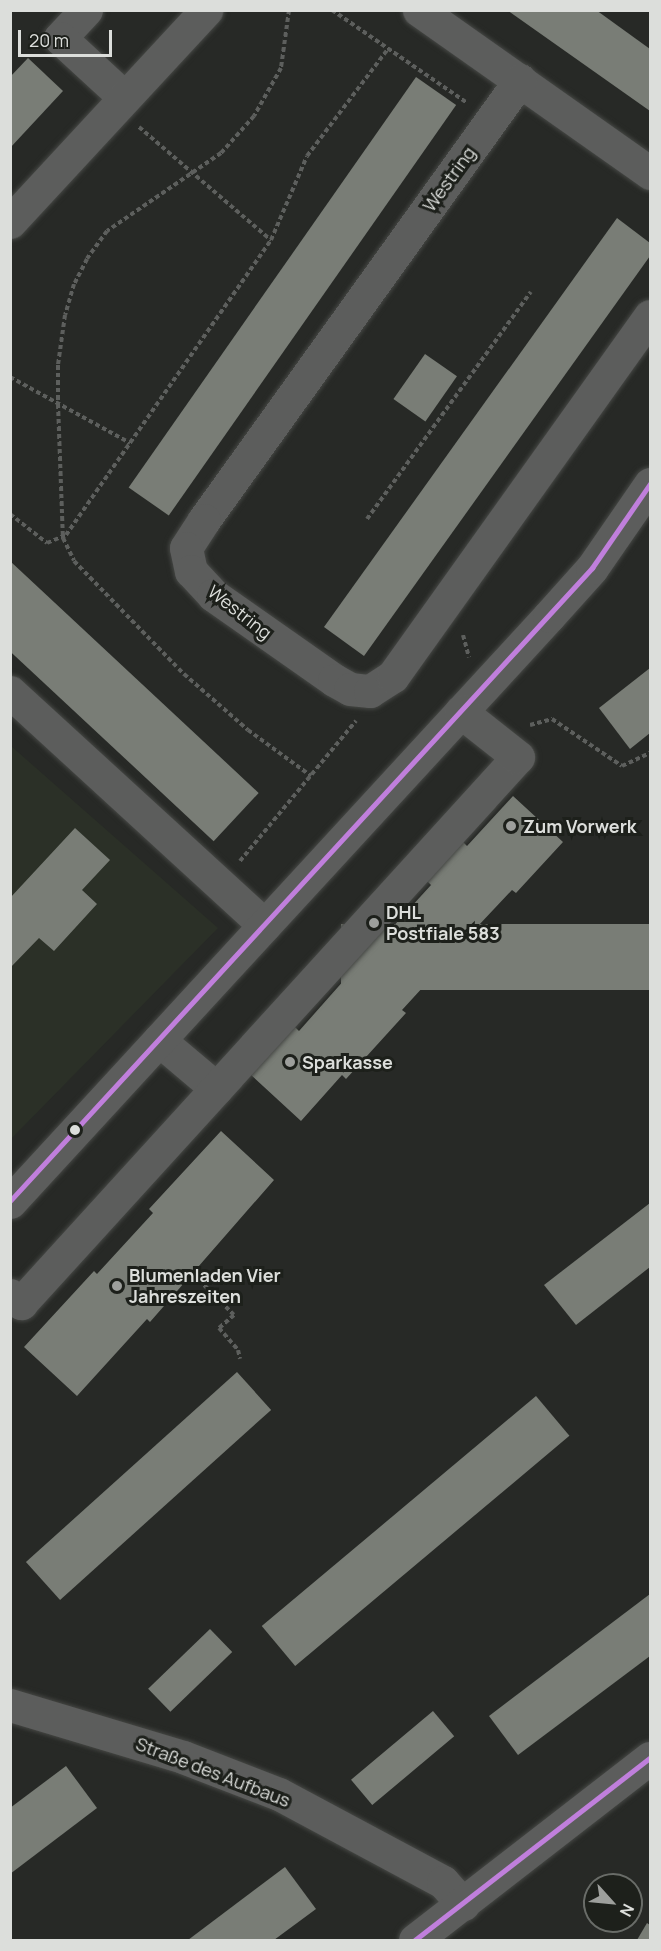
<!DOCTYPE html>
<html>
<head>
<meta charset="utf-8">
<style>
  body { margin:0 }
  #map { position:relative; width:661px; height:1951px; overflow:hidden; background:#272926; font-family:Manrope,sans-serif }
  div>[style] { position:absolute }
  .built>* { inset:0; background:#2b3027 }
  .building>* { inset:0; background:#797d76; transform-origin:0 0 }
  .path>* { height:4px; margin-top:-2px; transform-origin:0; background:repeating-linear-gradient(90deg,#5d5f5d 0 4.5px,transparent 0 7.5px) }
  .roads { filter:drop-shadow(0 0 2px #454744) drop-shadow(0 0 2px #454744) }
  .minor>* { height:33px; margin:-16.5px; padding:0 16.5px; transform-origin:16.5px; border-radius:16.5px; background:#5c5d5c }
  .bus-1>* { height:4.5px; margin:-2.25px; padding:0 2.25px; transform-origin:2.25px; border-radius:2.25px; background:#c07fdc }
  .dots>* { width:16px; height:16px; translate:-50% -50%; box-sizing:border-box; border:3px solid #1d201b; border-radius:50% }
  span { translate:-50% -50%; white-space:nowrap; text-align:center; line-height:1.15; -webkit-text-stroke:6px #1d201b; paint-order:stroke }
  .street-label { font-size:18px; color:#dcdedb }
  .poi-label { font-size:18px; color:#dcdedb; font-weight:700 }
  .left { translate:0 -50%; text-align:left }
  .frame { position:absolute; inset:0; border:12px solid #dcdedb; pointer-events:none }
  .north { position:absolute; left:583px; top:1873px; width:60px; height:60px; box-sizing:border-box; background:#1d201b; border:2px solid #696c68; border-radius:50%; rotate:117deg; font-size:16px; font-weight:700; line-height:24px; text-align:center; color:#dcdedb }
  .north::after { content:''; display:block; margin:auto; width:21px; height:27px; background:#9d9f9c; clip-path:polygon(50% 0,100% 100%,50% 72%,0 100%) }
  .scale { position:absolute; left:18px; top:30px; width:94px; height:27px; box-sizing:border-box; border:3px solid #dcdedb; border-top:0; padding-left:8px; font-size:18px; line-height:21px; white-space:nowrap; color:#dcdedb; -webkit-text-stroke:4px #1d201b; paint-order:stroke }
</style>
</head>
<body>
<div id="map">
  <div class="built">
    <div style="clip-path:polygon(11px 746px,218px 928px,11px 1139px)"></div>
  </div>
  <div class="building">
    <div style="clip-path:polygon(507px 10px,596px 10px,650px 49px,650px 111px)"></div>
    <div style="clip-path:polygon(28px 58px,63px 91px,10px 148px,10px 77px)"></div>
    <div style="left:416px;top:77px;width:49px;height:501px;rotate:35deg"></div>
    <div style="clip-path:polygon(617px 218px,650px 243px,650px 256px,364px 656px,324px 627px)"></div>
    <div style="left:425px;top:354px;width:39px;height:55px;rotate:35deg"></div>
    <div style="left:10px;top:561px;width:340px;height:66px;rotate:43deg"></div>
    <div style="clip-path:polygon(650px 668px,650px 733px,630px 749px,599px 708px)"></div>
    <div style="clip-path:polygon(513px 796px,563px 842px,516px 893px,512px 890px,478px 926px,483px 930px,438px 978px,435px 974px,402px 1010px,406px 1013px,346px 1079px,342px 1075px,301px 1121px,250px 1074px,294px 1026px,299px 1031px,353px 970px,349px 966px,385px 927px,389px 931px,431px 885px,427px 881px,463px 842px,467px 846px)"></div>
    <div style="clip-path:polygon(75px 828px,110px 860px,82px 890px,97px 904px,54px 951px,39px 938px,10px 968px,10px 898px)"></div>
    <div style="left:650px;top:924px;width:66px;height:309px;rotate:90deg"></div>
    <div style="clip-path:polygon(221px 1131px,274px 1180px,150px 1322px,147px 1319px,77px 1396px,24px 1347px,94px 1271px,97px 1274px,153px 1213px,149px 1209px)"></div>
    <div style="clip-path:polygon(650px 1203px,650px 1267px,576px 1325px,544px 1285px)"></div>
    <div style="left:237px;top:1372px;width:51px;height:284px;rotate:48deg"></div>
    <div style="left:536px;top:1396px;width:52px;height:358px;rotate:50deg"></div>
    <div style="clip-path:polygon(650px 1594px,650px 1656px,518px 1755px,489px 1716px)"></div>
    <div style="left:210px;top:1629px;width:32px;height:86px;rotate:46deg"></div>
    <div style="left:433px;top:1711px;width:33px;height:107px;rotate:50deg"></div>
    <div style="clip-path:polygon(66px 1766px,97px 1808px,10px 1874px,10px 1808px)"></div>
    <div style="clip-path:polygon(285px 1867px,316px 1909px,274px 1940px,188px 1940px)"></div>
    <div style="clip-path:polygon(647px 1923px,650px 1925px,650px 1940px,637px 1940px)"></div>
  </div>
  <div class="path">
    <div style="left:289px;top:10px;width:59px;rotate:97.9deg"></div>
    <div style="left:281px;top:68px;width:55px;rotate:119.4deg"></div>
    <div style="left:254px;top:116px;width:50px;rotate:131.7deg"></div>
    <div style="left:221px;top:153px;width:138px;rotate:145.6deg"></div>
    <div style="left:107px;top:231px;width:34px;rotate:126deg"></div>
    <div style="left:87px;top:259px;width:28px;rotate:117deg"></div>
    <div style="left:74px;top:284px;width:32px;rotate:106deg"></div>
    <div style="left:65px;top:315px;width:50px;rotate:98deg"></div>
    <div style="left:58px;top:365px;width:39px;rotate:90deg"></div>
    <div style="left:58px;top:404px;width:134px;rotate:87.9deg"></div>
    <div style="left:63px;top:538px;width:25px;rotate:64deg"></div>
    <div style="left:74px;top:561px;width:158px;rotate:45.8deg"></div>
    <div style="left:184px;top:674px;width:85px;rotate:41.2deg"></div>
    <div style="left:248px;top:730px;width:78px;rotate:36.1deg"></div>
    <div style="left:332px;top:10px;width:163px;rotate:34.5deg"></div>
    <div style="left:139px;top:127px;width:174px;rotate:40.6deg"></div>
    <div style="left:10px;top:377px;width:137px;rotate:28.8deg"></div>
    <div style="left:10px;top:514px;width:47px;rotate:38.1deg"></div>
    <div style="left:47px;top:543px;width:21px;rotate:-23deg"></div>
    <div style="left:66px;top:535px;width:359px;rotate:-55.2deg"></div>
    <div style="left:271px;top:240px;width:91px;rotate:-66.8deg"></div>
    <div style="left:307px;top:156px;width:134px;rotate:-52.9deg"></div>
    <div style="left:367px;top:519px;width:280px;rotate:-54.2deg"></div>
    <div style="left:463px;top:635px;width:23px;rotate:75deg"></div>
    <div style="left:530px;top:725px;width:23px;rotate:-15deg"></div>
    <div style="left:552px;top:719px;width:84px;rotate:33.9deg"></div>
    <div style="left:622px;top:766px;width:31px;rotate:-25deg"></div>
    <div style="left:240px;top:861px;width:182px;rotate:-50.4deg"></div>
    <div style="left:199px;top:1280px;width:49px;rotate:45deg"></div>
    <div style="left:234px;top:1315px;width:20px;rotate:139deg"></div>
    <div style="left:219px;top:1328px;width:29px;rotate:49deg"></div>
    <div style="left:238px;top:1350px;width:9px;rotate:77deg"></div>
  </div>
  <div class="roads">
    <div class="minor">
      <div style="left:86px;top:10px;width:38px;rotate:133deg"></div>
      <div style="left:60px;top:38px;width:88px;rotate:42.7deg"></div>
      <div style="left:419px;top:10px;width:283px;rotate:35.2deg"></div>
      <div style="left:520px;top:80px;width:542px;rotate:125.69deg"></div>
      <div style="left:204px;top:520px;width:33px;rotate:123deg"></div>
      <div style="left:186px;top:548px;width:24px;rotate:78deg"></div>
      <div style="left:191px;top:571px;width:33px;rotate:47deg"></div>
      <div style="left:213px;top:595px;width:148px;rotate:35.1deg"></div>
      <div style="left:334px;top:680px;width:18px;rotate:29deg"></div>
      <div style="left:350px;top:689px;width:20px;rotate:6deg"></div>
      <div style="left:370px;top:691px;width:27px;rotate:-33deg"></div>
      <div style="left:393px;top:676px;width:442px;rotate:-54.5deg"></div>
      <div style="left:10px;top:222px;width:289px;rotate:-47.2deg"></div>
      <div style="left:10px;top:692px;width:345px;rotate:42.5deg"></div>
      <div style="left:159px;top:1040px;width:75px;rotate:40.1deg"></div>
      <div style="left:10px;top:1202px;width:796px;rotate:-47.39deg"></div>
      <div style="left:549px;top:616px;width:64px;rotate:-48.1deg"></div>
      <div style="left:592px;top:568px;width:102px;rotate:-55.4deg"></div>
      <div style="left:10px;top:1295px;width:14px;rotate:36deg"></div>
      <div style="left:21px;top:1303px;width:738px;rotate:-47.69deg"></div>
      <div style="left:518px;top:757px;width:73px;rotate:-141.7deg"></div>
      <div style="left:10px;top:1705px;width:181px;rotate:16.7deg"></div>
      <div style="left:183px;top:1757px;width:103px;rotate:21.1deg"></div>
      <div style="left:279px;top:1794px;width:186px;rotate:28.2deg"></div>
      <div style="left:443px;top:1882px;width:30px;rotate:48deg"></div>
      <div style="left:415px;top:1940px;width:297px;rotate:-37.8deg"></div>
    </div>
  </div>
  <div class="bus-1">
    <div style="left:10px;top:1201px;width:860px;rotate:-47.4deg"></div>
    <div style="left:592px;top:568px;width:102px;rotate:-55.4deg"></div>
    <div style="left:415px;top:1940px;width:297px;rotate:-37.8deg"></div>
  </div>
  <div class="dots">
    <div style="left:511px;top:826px;background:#9d9f9c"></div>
    <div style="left:374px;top:923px;background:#9d9f9c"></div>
    <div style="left:290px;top:1062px;background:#9d9f9c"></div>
    <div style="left:75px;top:1130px;background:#dcdedb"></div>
    <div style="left:117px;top:1286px;background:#9d9f9c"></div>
  </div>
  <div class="street-label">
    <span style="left:449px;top:179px;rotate:-54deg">Westring</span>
    <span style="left:240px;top:612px;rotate:38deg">Westring</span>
    <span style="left:213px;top:1772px;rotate:21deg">Straße des Aufbaus</span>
  </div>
  <div class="poi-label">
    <span class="left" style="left:523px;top:826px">Zum Vorwerk</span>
    <span class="left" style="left:386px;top:923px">DHL<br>Postfiale 583</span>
    <span class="left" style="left:302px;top:1062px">Sparkasse</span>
    <span class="left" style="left:129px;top:1286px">Blumenladen Vier<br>Jahreszeiten</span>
  </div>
  <div class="frame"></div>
  <div class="north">N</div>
  <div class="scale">20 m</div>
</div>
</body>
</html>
